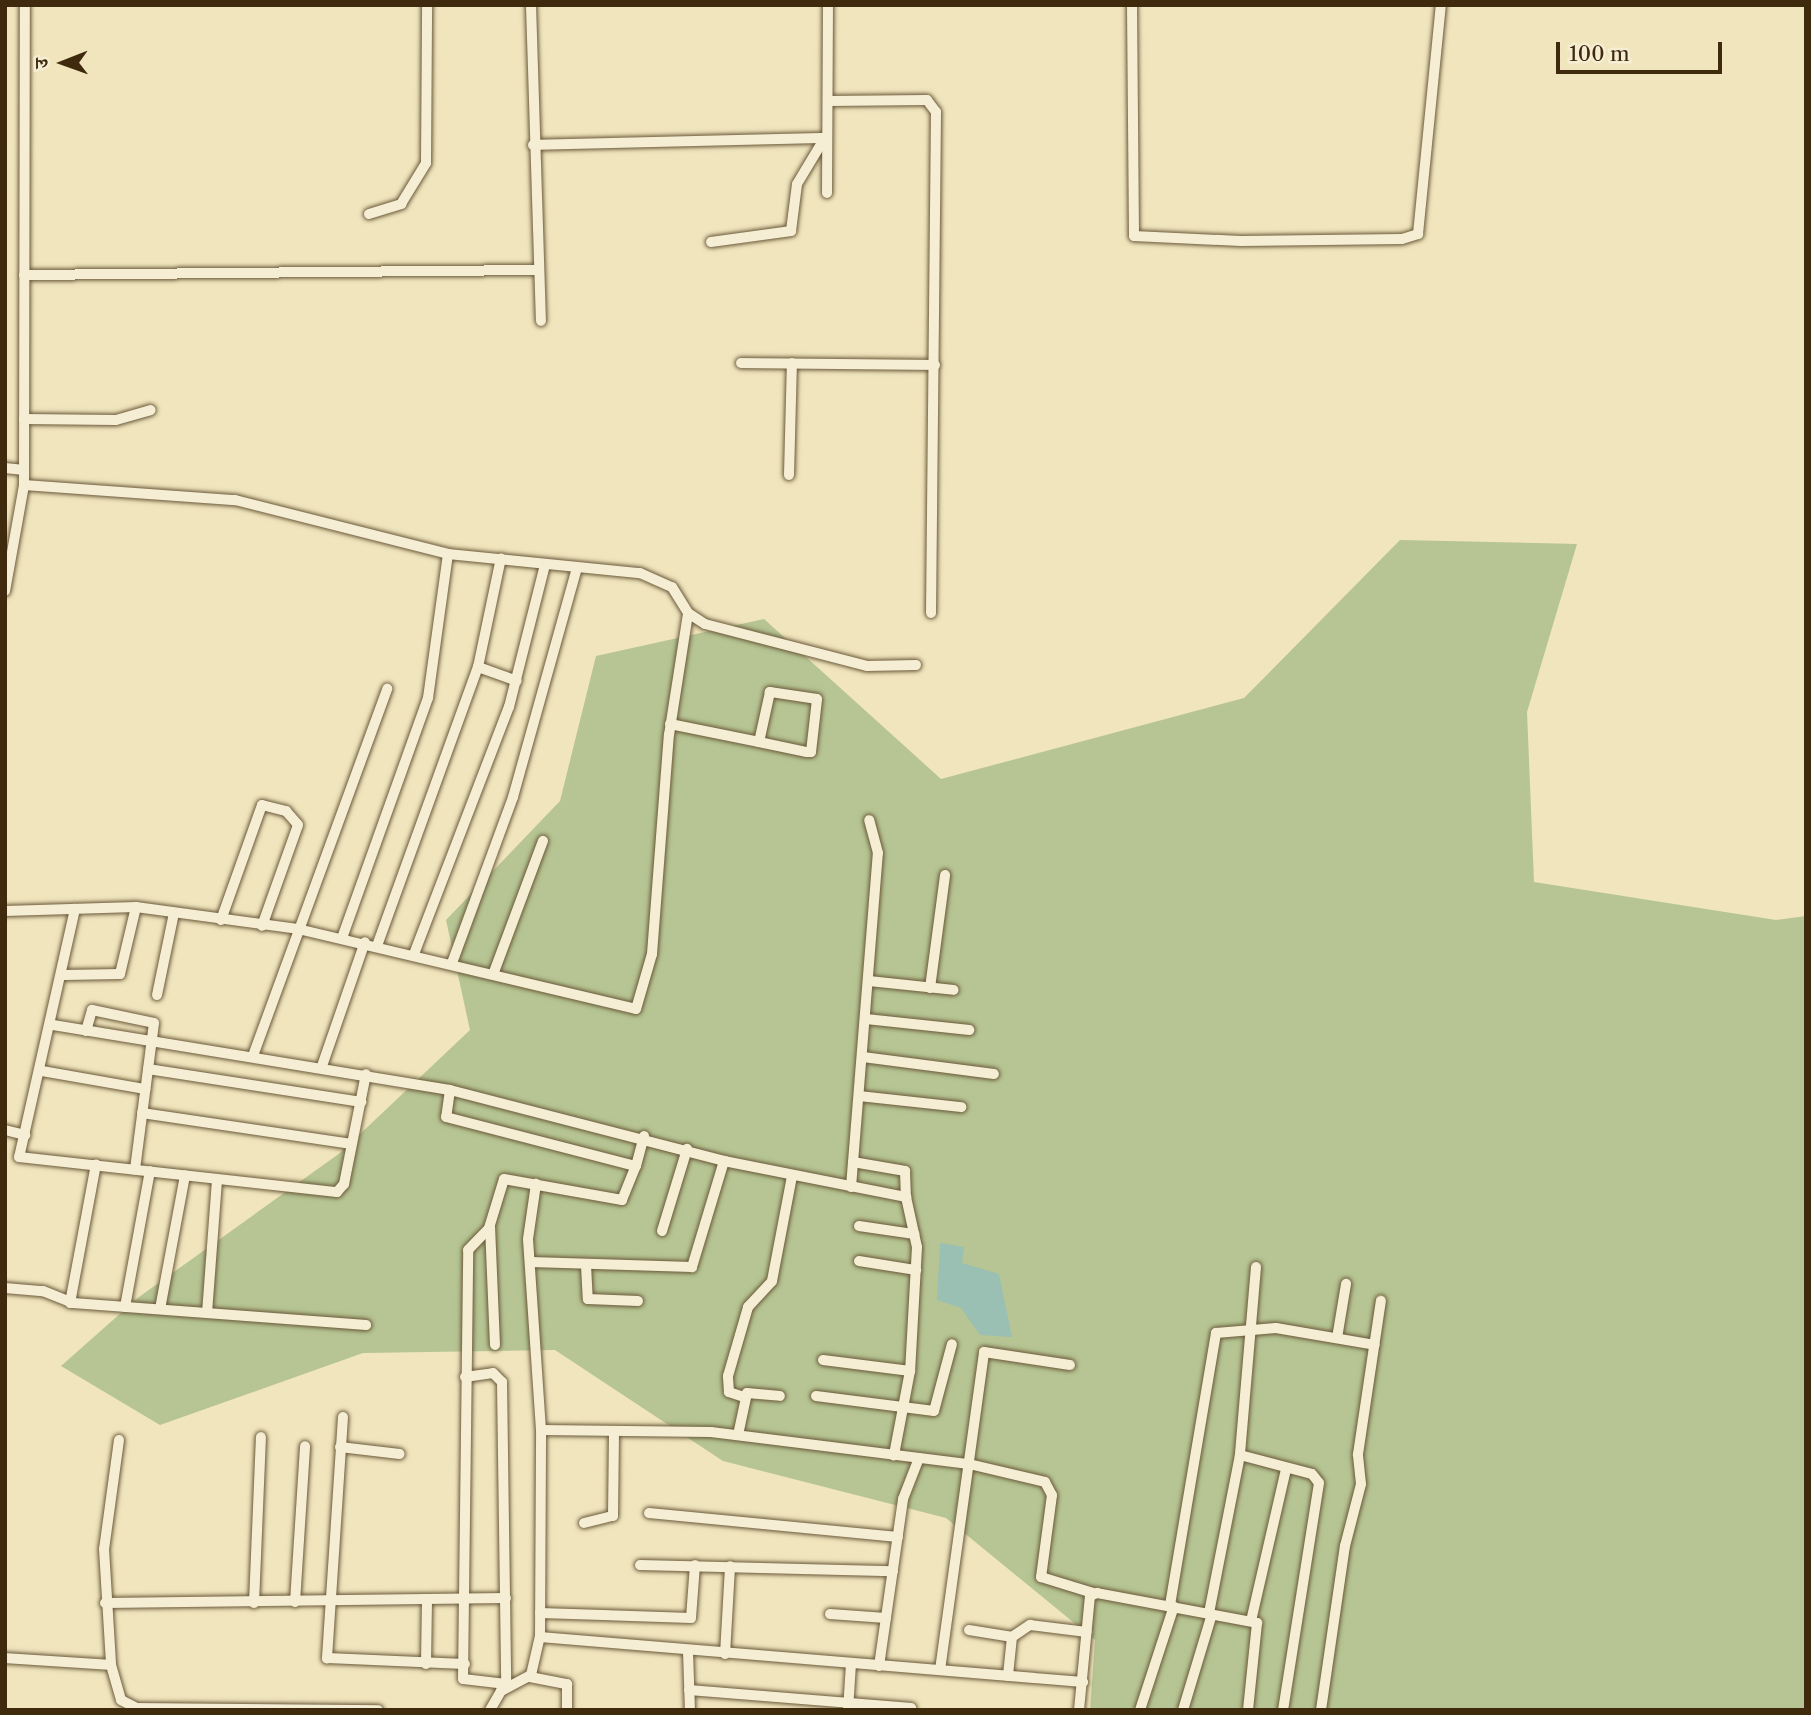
<!DOCTYPE html>
<html>
<head>
<meta charset="utf-8">
<style>
  body { margin:0 }
  #map { position:relative; width:1811px; height:1715px; overflow:hidden; background:#f0e5bd; font-family:"Libre Caslon Text","Noto Serif Devanagari",serif }
  div>[style] { position:absolute }
  .green>* { inset:0; background:#b6c593 }
  .water>* { inset:0; background:#9abfb3 }
  .roads { filter:drop-shadow(0 0 2px #6b593a) drop-shadow(0 0 2px #6b593a) }
  .minor>* { height:10px; margin:-5px; padding:0 5px; transform-origin:5px; border-radius:5px; background:#f5eed4 }
  span { translate:-50% -50%; white-space:nowrap; text-align:center; line-height:1.15; -webkit-text-stroke:5px #f5eed4; paint-order:stroke }
  .frame { position:absolute; inset:0; border:7px solid #3f2a0e; pointer-events:none }
  .north { position:absolute; left:28px; top:28px; width:70px; height:70px; -webkit-text-stroke:5px #f5eed4; paint-order:stroke; rotate:269deg; font-size:19px; font-weight:700; line-height:28px; text-align:center; color:#3f2a0e }
  .north::after { content:''; display:block; margin:auto; width:24px; height:32px; background:#3f2a0e; clip-path:polygon(50% 0,100% 100%,50% 72%,0 100%) }
  .scale { position:absolute; left:1556px; top:42px; width:166px; height:32px; box-sizing:border-box; border:4px solid #3f2a0e; border-top:0; padding-left:9px; font-size:21px; line-height:24px; white-space:nowrap; color:#3f2a0e; -webkit-text-stroke:5px #f5eed4; paint-order:stroke }
</style>
</head>
<body>
<div id="map">
  <div class="green">
    <div style="clip-path:polygon(1400px 540px,1577px 544px,1527px 712px,1534px 882px,1776px 920px,1806px 916px,1806px 1710px,1090px 1710px,1095px 1640px,946px 1518px,723px 1461px,555px 1350px,363px 1353px,160px 1425px,61px 1366px,139px 1297px,340px 1153px,470px 1030px,446px 920px,560px 801px,596px 656px,764px 619px,941px 779px,1244px 698px)"></div>
  </div>
  <div class="water">
    <div style="clip-path:polygon(940px 1243px,964px 1247px,962px 1263px,999px 1274px,1012px 1337px,980px 1335px,961px 1308px,937px 1300px)"></div>
  </div>
  <div class="roads">
    <div class="minor">
      <div style="left:531px;top:5px;width:316px;rotate:88.2deg"></div>
      <div style="left:1132px;top:5px;width:231px;rotate:89.5deg"></div>
      <div style="left:1134px;top:236px;width:107px;rotate:2.7deg"></div>
      <div style="left:1241px;top:241px;width:161px;rotate:-0.7deg"></div>
      <div style="left:1402px;top:239px;width:17px;rotate:-17deg"></div>
      <div style="left:1418px;top:234px;width:230px;rotate:-84.3deg"></div>
      <div style="left:828px;top:101px;width:99px;rotate:-0.6deg"></div>
      <div style="left:927px;top:100px;width:15px;rotate:53deg"></div>
      <div style="left:936px;top:112px;width:501px;rotate:90.57deg"></div>
      <div style="left:533px;top:145px;width:293px;rotate:-1.4deg"></div>
      <div style="left:827px;top:193px;width:188px;rotate:-89.7deg"></div>
      <div style="left:369px;top:214px;width:34px;rotate:-17deg"></div>
      <div style="left:401px;top:204px;width:48px;rotate:-58.6deg"></div>
      <div style="left:426px;top:163px;width:158px;rotate:-89.6deg"></div>
      <div style="left:711px;top:242px;width:81px;rotate:-7.8deg"></div>
      <div style="left:791px;top:231px;width:47px;rotate:-82.7deg"></div>
      <div style="left:797px;top:184px;width:47px;rotate:-59deg"></div>
      <div style="left:24px;top:275px;width:513px;rotate:-0.56deg"></div>
      <div style="left:741px;top:363px;width:194px;rotate:0.6deg"></div>
      <div style="left:24px;top:419px;width:92px;rotate:0.6deg"></div>
      <div style="left:116px;top:420px;width:36px;rotate:-16deg"></div>
      <div style="left:5px;top:468px;width:19px;rotate:6deg"></div>
      <div style="left:789px;top:475px;width:112px;rotate:-88.5deg"></div>
      <div style="left:24px;top:485px;width:212px;rotate:4.1deg"></div>
      <div style="left:235px;top:500px;width:220px;rotate:14.2deg"></div>
      <div style="left:448px;top:554px;width:193px;rotate:5.7deg"></div>
      <div style="left:640px;top:573px;width:35px;rotate:24deg"></div>
      <div style="left:672px;top:587px;width:31px;rotate:58deg"></div>
      <div style="left:688px;top:613px;width:20px;rotate:33deg"></div>
      <div style="left:705px;top:624px;width:167px;rotate:14.5deg"></div>
      <div style="left:867px;top:666px;width:49px;rotate:-1.2deg"></div>
      <div style="left:5px;top:591px;width:108px;rotate:-79.8deg"></div>
      <div style="left:24px;top:485px;width:480px;rotate:-89.9deg"></div>
      <div style="left:478px;top:667px;width:41px;rotate:19.7deg"></div>
      <div style="left:670px;top:724px;width:91px;rotate:11.4deg"></div>
      <div style="left:759px;top:742px;width:49px;rotate:11.8deg"></div>
      <div style="left:807px;top:752px;width:4px"></div>
      <div style="left:811px;top:752px;width:53px;rotate:-83.5deg"></div>
      <div style="left:817px;top:699px;width:48px;rotate:-171.5deg"></div>
      <div style="left:770px;top:692px;width:51px;rotate:102.4deg"></div>
      <div style="left:75px;top:909px;width:254px;rotate:102.7deg"></div>
      <div style="left:19px;top:1157px;width:320px;rotate:6.3deg"></div>
      <div style="left:337px;top:1192px;width:11px;rotate:-49deg"></div>
      <div style="left:344px;top:1184px;width:112px;rotate:-78.7deg"></div>
      <div style="left:5px;top:911px;width:131px;rotate:-1.7deg"></div>
      <div style="left:136px;top:907px;width:163px;rotate:7.7deg"></div>
      <div style="left:298px;top:929px;width:347px;rotate:13.3deg"></div>
      <div style="left:636px;top:1009px;width:57px;rotate:-73.8deg"></div>
      <div style="left:652px;top:954px;width:220px;rotate:-85.6deg"></div>
      <div style="left:669px;top:735px;width:123px;rotate:-81.1deg"></div>
      <div style="left:221px;top:920px;width:122px;rotate:-70.4deg"></div>
      <div style="left:262px;top:805px;width:25px;rotate:14deg"></div>
      <div style="left:286px;top:811px;width:18px;rotate:49deg"></div>
      <div style="left:298px;top:825px;width:107px;rotate:109.6deg"></div>
      <div style="left:342px;top:938px;width:255px;rotate:-70.3deg"></div>
      <div style="left:428px;top:698px;width:145px;rotate:-82.1deg"></div>
      <div style="left:378px;top:943px;width:294px;rotate:-70.1deg"></div>
      <div style="left:478px;top:667px;width:111px;rotate:-78.1deg"></div>
      <div style="left:414px;top:954px;width:265px;rotate:-69deg"></div>
      <div style="left:509px;top:707px;width:146px;rotate:-75.8deg"></div>
      <div style="left:452px;top:963px;width:177px;rotate:-69.8deg"></div>
      <div style="left:513px;top:797px;width:238px;rotate:-74.4deg"></div>
      <div style="left:494px;top:972px;width:140px;rotate:-69.5deg"></div>
      <div style="left:64px;top:975px;width:56px;rotate:-1deg"></div>
      <div style="left:120px;top:974px;width:69px;rotate:-76.6deg"></div>
      <div style="left:869px;top:981px;width:85px;rotate:6deg"></div>
      <div style="left:930px;top:988px;width:114px;rotate:-82.4deg"></div>
      <div style="left:157px;top:995px;width:84px;rotate:-78.3deg"></div>
      <div style="left:866px;top:1019px;width:104px;rotate:6.1deg"></div>
      <div style="left:53px;top:1025px;width:402px;rotate:9.3deg"></div>
      <div style="left:450px;top:1090px;width:283px;rotate:14.5deg"></div>
      <div style="left:724px;top:1161px;width:111px;rotate:106.8deg"></div>
      <div style="left:692px;top:1267px;width:161px;rotate:-178.2deg"></div>
      <div style="left:86px;top:1031px;width:22px;rotate:-74deg"></div>
      <div style="left:92px;top:1010px;width:63px;rotate:11.8deg"></div>
      <div style="left:154px;top:1023px;width:148px;rotate:97.4deg"></div>
      <div style="left:254px;top:1053px;width:388px;rotate:-69.9deg"></div>
      <div style="left:863px;top:1057px;width:132px;rotate:7.4deg"></div>
      <div style="left:322px;top:1066px;width:131px;rotate:-70.9deg"></div>
      <div style="left:148px;top:1069px;width:216px;rotate:8.8deg"></div>
      <div style="left:42px;top:1071px;width:105px;rotate:9.9deg"></div>
      <div style="left:450px;top:1090px;width:27px;rotate:98deg"></div>
      <div style="left:446px;top:1117px;width:196px;rotate:14.5deg"></div>
      <div style="left:636px;top:1166px;width:31px;rotate:-75deg"></div>
      <div style="left:859px;top:1096px;width:103px;rotate:6.2deg"></div>
      <div style="left:142px;top:1113px;width:212px;rotate:8.4deg"></div>
      <div style="left:5px;top:1130px;width:21px;rotate:14deg"></div>
      <div style="left:724px;top:1161px;width:186px;rotate:11.2deg"></div>
      <div style="left:906px;top:1197px;width:51px;rotate:77.6deg"></div>
      <div style="left:917px;top:1247px;width:124px;rotate:93.2deg"></div>
      <div style="left:910px;top:1371px;width:86px;rotate:100.8deg"></div>
      <div style="left:853px;top:1162px;width:53px;rotate:9.8deg"></div>
      <div style="left:905px;top:1171px;width:26px;rotate:88deg"></div>
      <div style="left:851px;top:1187px;width:335px;rotate:-85.4deg"></div>
      <div style="left:878px;top:853px;width:34px;rotate:-105deg"></div>
      <div style="left:490px;top:1226px;width:119px;rotate:87.6deg"></div>
      <div style="left:859px;top:1226px;width:56px;rotate:8.3deg"></div>
      <div style="left:662px;top:1231px;width:86px;rotate:-73deg"></div>
      <div style="left:859px;top:1261px;width:58px;rotate:9deg"></div>
      <div style="left:586px;top:1265px;width:34px;rotate:87deg"></div>
      <div style="left:588px;top:1299px;width:50px;rotate:2.3deg"></div>
      <div style="left:1256px;top:1267px;width:189px;rotate:94.9deg"></div>
      <div style="left:1240px;top:1455px;width:74px;rotate:14.8deg"></div>
      <div style="left:1312px;top:1474px;width:11px;rotate:52deg"></div>
      <div style="left:1319px;top:1483px;width:230px;rotate:99deg"></div>
      <div style="left:5px;top:1288px;width:38px;rotate:5deg"></div>
      <div style="left:43px;top:1291px;width:32px;rotate:22deg"></div>
      <div style="left:73px;top:1303px;width:294px;rotate:4.3deg"></div>
      <div style="left:70px;top:1303px;width:141px;rotate:-79.4deg"></div>
      <div style="left:125px;top:1307px;width:138px;rotate:-79.6deg"></div>
      <div style="left:160px;top:1309px;width:136px;rotate:-79.4deg"></div>
      <div style="left:207px;top:1313px;width:134px;rotate:-85.7deg"></div>
      <div style="left:1337px;top:1338px;width:55px;rotate:-80.5deg"></div>
      <div style="left:823px;top:1360px;width:88px;rotate:7.2deg"></div>
      <div style="left:465px;top:1377px;width:28px;rotate:-8deg"></div>
      <div style="left:493px;top:1373px;width:13px;rotate:45deg"></div>
      <div style="left:502px;top:1382px;width:305px;rotate:89.2deg"></div>
      <div style="left:816px;top:1396px;width:119px;rotate:7.2deg"></div>
      <div style="left:934px;top:1411px;width:69px;rotate:-75deg"></div>
      <div style="left:744px;top:1397px;width:16px;rotate:-162deg"></div>
      <div style="left:729px;top:1392px;width:16px;rotate:-94deg"></div>
      <div style="left:728px;top:1376px;width:72px;rotate:-73.8deg"></div>
      <div style="left:748px;top:1307px;width:35px;rotate:-47deg"></div>
      <div style="left:772px;top:1281px;width:107px;rotate:-79.2deg"></div>
      <div style="left:343px;top:1417px;width:242px;rotate:93.8deg"></div>
      <div style="left:327px;top:1658px;width:138px;rotate:2.5deg"></div>
      <div style="left:541px;top:1430px;width:170px;rotate:0.7deg"></div>
      <div style="left:711px;top:1432px;width:260px;rotate:7.1deg"></div>
      <div style="left:969px;top:1464px;width:78px;rotate:13.3deg"></div>
      <div style="left:1045px;top:1482px;width:15px;rotate:62deg"></div>
      <div style="left:1052px;top:1495px;width:83px;rotate:97.6deg"></div>
      <div style="left:1041px;top:1577px;width:54px;rotate:17.1deg"></div>
      <div style="left:738px;top:1435px;width:43px;rotate:-77.9deg"></div>
      <div style="left:747px;top:1393px;width:33px;rotate:5deg"></div>
      <div style="left:119px;top:1440px;width:110px;rotate:97.8deg"></div>
      <div style="left:104px;top:1549px;width:116px;rotate:86.5deg"></div>
      <div style="left:111px;top:1665px;width:36px;rotate:74deg"></div>
      <div style="left:121px;top:1700px;width:18px;rotate:27deg"></div>
      <div style="left:137px;top:1708px;width:241px;rotate:0.5deg"></div>
      <div style="left:340px;top:1447px;width:60px;rotate:6.7deg"></div>
      <div style="left:649px;top:1513px;width:250px;rotate:5.5deg"></div>
      <div style="left:584px;top:1523px;width:30px;rotate:-14deg"></div>
      <div style="left:613px;top:1516px;width:85px;rotate:-89.3deg"></div>
      <div style="left:640px;top:1565px;width:253px;rotate:1.4deg"></div>
      <div style="left:295px;top:1602px;width:156px;rotate:-86.3deg"></div>
      <div style="left:105px;top:1603px;width:401px;rotate:-0.7deg"></div>
      <div style="left:254px;top:1603px;width:166px;rotate:-87.6deg"></div>
      <div style="left:1170px;top:1605px;width:276px;rotate:-80.4deg"></div>
      <div style="left:1216px;top:1333px;width:60px;rotate:-4.8deg"></div>
      <div style="left:1276px;top:1328px;width:100px;rotate:9.7deg"></div>
      <div style="left:540px;top:1613px;width:151px;rotate:1.9deg"></div>
      <div style="left:691px;top:1618px;width:53px;rotate:-85.7deg"></div>
      <div style="left:1209px;top:1613px;width:161px;rotate:-78.9deg"></div>
      <div style="left:830px;top:1614px;width:56px;rotate:4.1deg"></div>
      <div style="left:1251px;top:1621px;width:156px;rotate:-77deg"></div>
      <div style="left:969px;top:1630px;width:44px;rotate:9.2deg"></div>
      <div style="left:1012px;top:1637px;width:39px;rotate:96deg"></div>
      <div style="left:540px;top:1637px;width:545px;rotate:4.74deg"></div>
      <div style="left:1012px;top:1637px;width:22px;rotate:-34deg"></div>
      <div style="left:1030px;top:1625px;width:57px;rotate:7deg"></div>
      <div style="left:688px;top:1651px;width:59px;rotate:88.1deg"></div>
      <div style="left:725px;top:1654px;width:88px;rotate:-86.7deg"></div>
      <div style="left:5px;top:1658px;width:106px;rotate:3.8deg"></div>
      <div style="left:426px;top:1664px;width:64px;rotate:-89.1deg"></div>
      <div style="left:879px;top:1666px;width:169px;rotate:-81.8deg"></div>
      <div style="left:903px;top:1499px;width:44px;rotate:-68.7deg"></div>
      <div style="left:940px;top:1670px;width:321px;rotate:-82.1deg"></div>
      <div style="left:984px;top:1352px;width:87px;rotate:8.6deg"></div>
      <div style="left:530px;top:1677px;width:38px;rotate:11deg"></div>
      <div style="left:567px;top:1684px;width:26px;rotate:90deg"></div>
      <div style="left:506px;top:1684px;width:43px;rotate:-173.4deg"></div>
      <div style="left:463px;top:1679px;width:429px;rotate:-89.3deg"></div>
      <div style="left:468px;top:1250px;width:30px;rotate:-46deg"></div>
      <div style="left:489px;top:1228px;width:51px;rotate:-73deg"></div>
      <div style="left:504px;top:1179px;width:120px;rotate:10.1deg"></div>
      <div style="left:622px;top:1200px;width:37px;rotate:-68deg"></div>
      <div style="left:689px;top:1690px;width:223px;rotate:4.6deg"></div>
      <div style="left:490px;top:1710px;width:22px;rotate:-60deg"></div>
      <div style="left:501px;top:1691px;width:34px;rotate:-28deg"></div>
      <div style="left:531px;top:1675px;width:39px;rotate:-77deg"></div>
      <div style="left:540px;top:1637px;width:207px;rotate:-89.7deg"></div>
      <div style="left:541px;top:1430px;width:191px;rotate:-93.9deg"></div>
      <div style="left:528px;top:1239px;width:56px;rotate:-81.7deg"></div>
      <div style="left:848px;top:1710px;width:46px;rotate:-86.3deg"></div>
      <div style="left:1079px;top:1710px;width:115px;rotate:-84.5deg"></div>
      <div style="left:1090px;top:1596px;width:8px;rotate:-23deg"></div>
      <div style="left:1097px;top:1593px;width:163px;rotate:10.6deg"></div>
      <div style="left:1257px;top:1623px;width:87px;rotate:95.9deg"></div>
      <div style="left:1140px;top:1710px;width:109px;rotate:-71.9deg"></div>
      <div style="left:1183px;top:1710px;width:100px;rotate:-73.2deg"></div>
      <div style="left:1321px;top:1710px;width:166px;rotate:-81.7deg"></div>
      <div style="left:1345px;top:1546px;width:64px;rotate:-75.5deg"></div>
      <div style="left:1361px;top:1484px;width:30px;rotate:-96deg"></div>
      <div style="left:1358px;top:1454px;width:155px;rotate:-81.5deg"></div>
    </div>
  </div>
  <div class="frame"></div>
  <div class="north">उ</div>
  <div class="scale">100 m</div>
</div>
</body>
</html>
